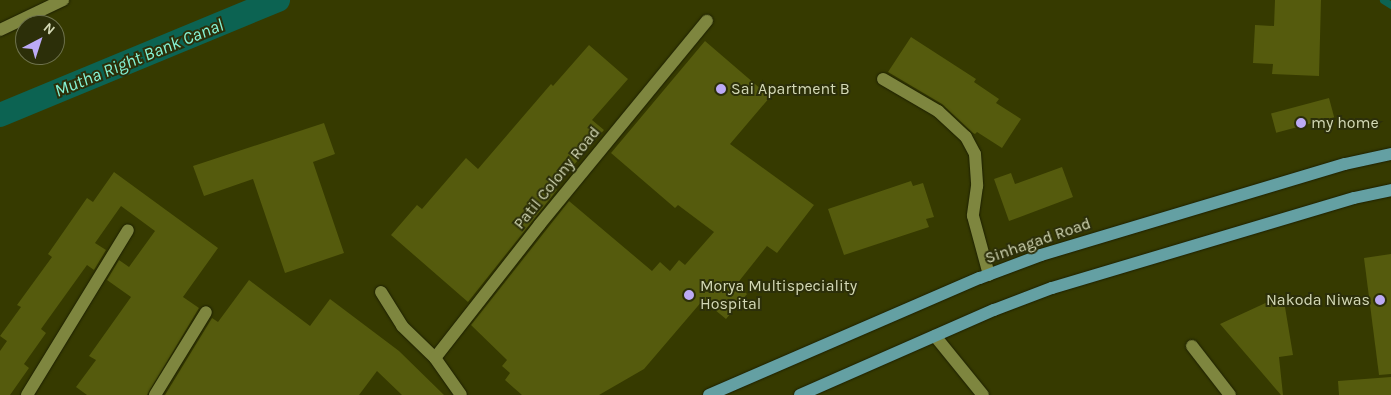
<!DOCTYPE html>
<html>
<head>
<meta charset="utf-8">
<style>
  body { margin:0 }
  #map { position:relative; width:1391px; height:395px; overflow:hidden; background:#363a00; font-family:Karla,sans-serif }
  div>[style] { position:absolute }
  .stream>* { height:7px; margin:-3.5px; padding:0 3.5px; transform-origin:3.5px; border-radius:3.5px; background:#0c6352 }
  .canal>* { height:24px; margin:-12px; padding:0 12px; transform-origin:12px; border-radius:12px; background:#0c6352 }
  .building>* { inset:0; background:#555b0d; transform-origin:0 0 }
  .roads { filter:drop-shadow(0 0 1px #1d2000) drop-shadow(0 0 1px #1d2000) }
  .service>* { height:12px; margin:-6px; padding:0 6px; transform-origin:6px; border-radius:6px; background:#7e863f }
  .minor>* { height:12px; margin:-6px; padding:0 6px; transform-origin:6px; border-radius:6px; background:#7e863f }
  .primary>* { height:12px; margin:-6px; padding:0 6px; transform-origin:6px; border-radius:6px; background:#64a0a3 }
  .dots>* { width:14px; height:14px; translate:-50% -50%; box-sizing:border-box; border:2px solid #2c2f09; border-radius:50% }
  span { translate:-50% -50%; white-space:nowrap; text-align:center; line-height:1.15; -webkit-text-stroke:4px #2c2f09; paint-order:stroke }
  .poi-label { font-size:16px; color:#d3d8b5 }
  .left { translate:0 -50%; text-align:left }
  .right { translate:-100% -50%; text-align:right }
  .street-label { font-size:16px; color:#d3d8b5 }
  .water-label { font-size:18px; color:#85f3d6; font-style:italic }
  .north { position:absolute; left:15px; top:15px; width:50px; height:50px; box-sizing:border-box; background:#2c2f09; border:1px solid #6f734e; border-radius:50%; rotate:40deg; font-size:14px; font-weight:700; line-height:20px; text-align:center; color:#d3d8b5 }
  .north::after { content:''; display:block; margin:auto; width:18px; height:22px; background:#bcaaf6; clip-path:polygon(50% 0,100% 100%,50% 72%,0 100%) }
</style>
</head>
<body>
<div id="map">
  <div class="stream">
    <div style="left:1383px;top:0;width:9px;rotate:32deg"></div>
  </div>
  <div class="canal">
    <div style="left:0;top:115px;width:301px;rotate:-22.5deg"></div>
  </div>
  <div class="building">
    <div style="clip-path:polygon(1275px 0,1321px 0,1319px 76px,1272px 74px,1273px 64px,1253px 63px,1255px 25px,1274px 26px)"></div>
    <div style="clip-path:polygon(911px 37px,976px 79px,974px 82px,999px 99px,996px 103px,1021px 119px,1002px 148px,977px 132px,975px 134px,973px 133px,942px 104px,888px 72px)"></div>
    <div style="clip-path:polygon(705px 41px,770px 97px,730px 144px,814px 205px,777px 253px,767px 246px,736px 285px,747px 294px,726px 319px,703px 300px,644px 369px,599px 395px,522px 395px,505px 380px,510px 373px,502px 366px,507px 360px,471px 325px,569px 201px,652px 271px,660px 262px,670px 271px,679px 260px,685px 265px,714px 232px,678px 205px,675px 208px,611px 153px)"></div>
    <div style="clip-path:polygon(589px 45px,628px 79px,592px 120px,604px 130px,554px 188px,557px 190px,468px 302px,391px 235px,417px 205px,422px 209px,466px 158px,478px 169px,551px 84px,553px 86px)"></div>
    <div style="left:1329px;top:98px;width:20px;height:60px;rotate:75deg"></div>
    <div style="clip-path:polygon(324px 123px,335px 154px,313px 162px,344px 253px,285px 273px,253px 179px,204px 196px,193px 166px)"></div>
    <div style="clip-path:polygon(1062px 167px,1073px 197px,1009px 221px,994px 179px,1011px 173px,1015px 184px)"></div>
    <div style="clip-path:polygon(114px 172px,218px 248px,183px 297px,199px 308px,147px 395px,87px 395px,76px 387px,96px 360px,89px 356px,131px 297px,107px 280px,119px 260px,129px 267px,155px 231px,121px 206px,95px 243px,106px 250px,94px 270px,87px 265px,41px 329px,46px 333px,24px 364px,29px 368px,10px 395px,0 395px,0 351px,7px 341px,0 336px,21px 307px,17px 305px,52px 257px,48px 254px,87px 198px,93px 202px)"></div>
    <div style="clip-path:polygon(911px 181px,913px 186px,923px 183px,934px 217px,926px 219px,929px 227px,844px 255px,828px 209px)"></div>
    <div style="clip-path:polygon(1391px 254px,1391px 374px,1379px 375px,1364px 258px)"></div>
    <div style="clip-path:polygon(249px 280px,310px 326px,330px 299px,399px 351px,444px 395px,402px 395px,377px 371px,359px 395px,165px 395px,212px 318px,218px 322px)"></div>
    <div style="clip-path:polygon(1283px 295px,1293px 355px,1279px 357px,1283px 395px,1281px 395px,1220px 324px)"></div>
    <div style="clip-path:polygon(1391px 377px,1391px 395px,1339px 395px,1338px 381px)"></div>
  </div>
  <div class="roads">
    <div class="service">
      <div style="left:935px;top:336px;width:76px;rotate:50.9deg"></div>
      <div style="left:1192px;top:346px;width:62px;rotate:52.2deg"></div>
    </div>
    <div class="minor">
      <div style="left:0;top:30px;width:70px;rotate:-25.5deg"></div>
      <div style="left:883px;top:79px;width:64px;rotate:30.2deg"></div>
      <div style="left:938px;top:111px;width:38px;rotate:43deg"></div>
      <div style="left:966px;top:137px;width:19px;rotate:62deg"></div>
      <div style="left:975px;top:154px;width:32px;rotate:86deg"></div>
      <div style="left:977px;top:186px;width:30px;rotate:98deg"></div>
      <div style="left:973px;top:216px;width:61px;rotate:74.8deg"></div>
      <div style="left:381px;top:292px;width:40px;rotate:58deg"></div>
      <div style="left:402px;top:326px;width:46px;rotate:44.1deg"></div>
      <div style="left:435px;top:358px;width:45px;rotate:54.9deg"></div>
      <div style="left:435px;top:358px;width:170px;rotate:-51.9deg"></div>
      <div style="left:540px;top:224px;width:263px;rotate:-50.6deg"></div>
      <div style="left:27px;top:395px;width:193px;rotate:-58.5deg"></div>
      <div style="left:155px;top:395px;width:97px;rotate:-58.4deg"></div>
    </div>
    <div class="primary">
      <div style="left:709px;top:395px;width:295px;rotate:-23.4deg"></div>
      <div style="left:980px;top:278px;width:65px;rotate:-20.7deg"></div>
      <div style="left:1041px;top:255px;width:317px;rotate:-16.7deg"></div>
      <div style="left:1345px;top:164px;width:47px;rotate:-12.3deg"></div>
      <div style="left:800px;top:395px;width:212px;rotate:-23.7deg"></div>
      <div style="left:994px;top:310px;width:62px;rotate:-20.8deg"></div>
      <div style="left:1052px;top:288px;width:315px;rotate:-16.6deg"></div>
      <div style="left:1354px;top:198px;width:38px;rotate:-12deg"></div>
    </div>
  </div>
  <div class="dots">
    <div style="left:721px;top:89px;background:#bcaaf6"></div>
    <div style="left:1301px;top:123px;background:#bcaaf6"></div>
    <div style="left:689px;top:295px;background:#bcaaf6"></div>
    <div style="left:1380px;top:300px;background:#bcaaf6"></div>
  </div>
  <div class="poi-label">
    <span class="left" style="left:731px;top:89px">Sai Apartment B</span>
    <span class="left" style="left:1311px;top:123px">my home</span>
    <span class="left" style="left:700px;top:295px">Morya Multispeciality<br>Hospital</span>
    <span class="right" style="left:1370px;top:300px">Nakoda Niwas</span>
  </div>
  <div class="street-label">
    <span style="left:557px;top:178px;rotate:-51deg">Patil Colony Road</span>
    <span style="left:1038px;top:241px;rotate:-19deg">Sinhagad Road</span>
  </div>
  <div class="water-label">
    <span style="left:139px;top:58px;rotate:-22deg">Mutha Right Bank Canal</span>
  </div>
  <div class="north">N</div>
</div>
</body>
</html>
